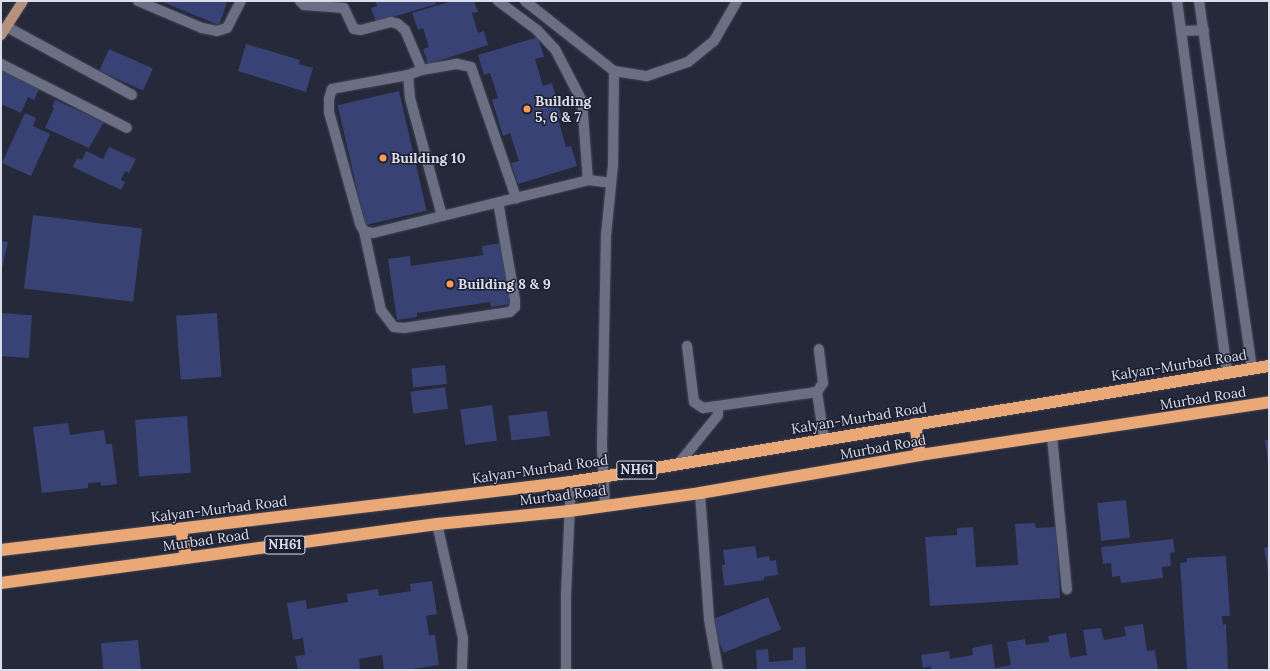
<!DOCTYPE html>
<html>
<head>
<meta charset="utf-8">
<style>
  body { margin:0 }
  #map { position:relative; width:1270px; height:671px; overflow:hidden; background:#25293a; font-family:Lora,serif }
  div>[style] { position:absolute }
  .building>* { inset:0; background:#384274; transform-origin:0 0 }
  .roads { filter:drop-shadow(0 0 1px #434655) drop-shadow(0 0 1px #434655) }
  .minor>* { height:10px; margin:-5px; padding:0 5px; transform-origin:5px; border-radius:5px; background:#6a6f84 }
  .major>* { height:10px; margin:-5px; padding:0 5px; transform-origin:5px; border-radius:5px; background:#b6917c }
  .highway>* { height:12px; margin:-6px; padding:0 6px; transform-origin:6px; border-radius:6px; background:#e9a876 }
  .dots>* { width:11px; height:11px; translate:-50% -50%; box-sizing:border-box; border:2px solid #1c1f30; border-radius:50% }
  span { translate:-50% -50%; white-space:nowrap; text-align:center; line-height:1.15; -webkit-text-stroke:3px #1c1f30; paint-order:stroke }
  .shield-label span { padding:1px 3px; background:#1c1f30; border:1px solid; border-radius:3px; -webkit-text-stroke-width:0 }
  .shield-label { font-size:13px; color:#dbdee9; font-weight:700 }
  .poi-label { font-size:14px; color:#dbdee9; font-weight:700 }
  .left { translate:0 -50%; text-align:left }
  .street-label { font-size:14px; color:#dbdee9 }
  .frame { position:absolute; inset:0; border:2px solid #dbdee9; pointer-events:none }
</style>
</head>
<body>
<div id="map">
  <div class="building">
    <div style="clip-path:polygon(160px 1px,225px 1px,227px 3px,219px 25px)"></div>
    <div style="clip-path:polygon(375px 1px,435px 1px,436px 4px,376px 22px,371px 8px,377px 6px)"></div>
    <div style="clip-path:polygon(452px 1px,474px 1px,478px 12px,472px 13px,478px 33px,484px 31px,488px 45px,428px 64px,423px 49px,429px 47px,423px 28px,418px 30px,412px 13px)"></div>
    <div style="clip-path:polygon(538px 37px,544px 57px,535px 59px,543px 86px,552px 83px,562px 118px,558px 119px,566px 147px,571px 146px,577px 166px,518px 184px,511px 163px,519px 161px,510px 133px,503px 136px,492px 100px,498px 98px,490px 73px,484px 75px,478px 55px)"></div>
    <div style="clip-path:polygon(246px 44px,300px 60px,299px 64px,313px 68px,306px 92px,238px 71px)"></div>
    <div style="left:109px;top:49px;width:48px;height:24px;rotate:24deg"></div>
    <div style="clip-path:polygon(1px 69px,40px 87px,34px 100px,28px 97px,21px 113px,1px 104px)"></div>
    <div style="left:399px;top:91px;width:123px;height:63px;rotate:77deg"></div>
    <div style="clip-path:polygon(55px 100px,104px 122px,89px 148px,45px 128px,54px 108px,52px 107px)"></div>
    <div style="clip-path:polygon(25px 113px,36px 118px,33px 126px,50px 134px,31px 176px,2px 163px)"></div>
    <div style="clip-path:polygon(109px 147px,136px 159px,129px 173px,125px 171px,121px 180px,125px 182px,121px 190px,73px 167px,77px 158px,82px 160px,86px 151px,103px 159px)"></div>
    <div style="left:33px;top:215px;width:110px;height:74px;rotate:7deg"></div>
    <div style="clip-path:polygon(1px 241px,8px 242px,2px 268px,1px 268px)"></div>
    <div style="clip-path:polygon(502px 243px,510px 304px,491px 307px,490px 302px,417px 313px,417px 317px,397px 320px,388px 259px,410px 256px,411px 266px,483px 255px,482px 246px)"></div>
    <div style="left:1px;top:313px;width:31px;height:43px;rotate:4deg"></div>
    <div style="left:217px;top:313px;width:64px;height:41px;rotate:86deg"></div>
    <div style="left:445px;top:365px;width:19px;height:34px;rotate:84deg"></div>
    <div style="left:445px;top:387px;width:22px;height:35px;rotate:82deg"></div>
    <div style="left:492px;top:405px;width:36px;height:32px;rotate:82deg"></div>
    <div style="left:547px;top:411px;width:25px;height:39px;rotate:83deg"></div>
    <div style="left:187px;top:416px;width:57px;height:52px;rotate:86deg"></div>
    <div style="clip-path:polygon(68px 423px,70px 435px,104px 430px,106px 444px,112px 444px,117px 484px,101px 486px,101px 482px,88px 483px,88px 488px,42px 493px,33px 427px)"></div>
    <div style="clip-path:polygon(1265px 440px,1269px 440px,1269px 462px,1268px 462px)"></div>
    <div style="left:1126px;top:500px;width:38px;height:29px;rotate:84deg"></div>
    <div style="clip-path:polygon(1035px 523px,1036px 528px,1056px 527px,1060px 598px,930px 606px,925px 537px,957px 535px,957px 528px,973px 527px,976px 567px,1018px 565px,1015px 524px)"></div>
    <div style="clip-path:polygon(1173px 539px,1175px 552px,1170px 553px,1171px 566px,1162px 567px,1163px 578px,1121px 583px,1120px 576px,1112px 577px,1111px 563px,1103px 564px,1101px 547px)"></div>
    <div style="clip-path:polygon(755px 546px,757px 558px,769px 556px,770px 561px,776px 560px,778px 575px,764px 577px,764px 580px,724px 586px,722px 565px,725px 565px,723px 550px)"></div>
    <div style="clip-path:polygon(1269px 547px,1269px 571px,1268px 571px,1264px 548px)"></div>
    <div style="clip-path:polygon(1226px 556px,1230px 616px,1222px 616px,1223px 625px,1226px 624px,1228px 670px,1187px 670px,1180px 563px,1187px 562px,1187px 558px)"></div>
    <div style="clip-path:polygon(432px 581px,437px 614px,426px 616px,429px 635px,435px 635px,439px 665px,406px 670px,384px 670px,382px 655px,359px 659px,360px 670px,298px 670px,295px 656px,305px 655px,303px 638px,293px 640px,287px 603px,306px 600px,307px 609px,348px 602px,347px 594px,378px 589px,379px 596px,411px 591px,410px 584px)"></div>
    <div style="left:768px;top:597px;width:35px;height:62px;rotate:68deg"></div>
    <div style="clip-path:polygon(1143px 624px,1147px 651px,1155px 650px,1158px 670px,932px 670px,931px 666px,923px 668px,921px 655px,949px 651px,950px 659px,973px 655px,972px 648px,992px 644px,995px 668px,1011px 665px,1007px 642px,1025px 639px,1026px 645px,1049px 642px,1048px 636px,1066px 633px,1070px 658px,1087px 655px,1083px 630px,1101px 628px,1104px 640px,1126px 636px,1124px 627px)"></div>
    <div style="clip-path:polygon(138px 640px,141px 670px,105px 670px,103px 668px,101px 643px)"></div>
    <div style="clip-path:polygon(805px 647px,806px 670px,757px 670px,756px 650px,768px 649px,769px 662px,793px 660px,793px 648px)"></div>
  </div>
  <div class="roads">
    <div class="minor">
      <div style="left:138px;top:1px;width:69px;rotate:22.9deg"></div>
      <div style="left:202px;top:28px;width:15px;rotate:11deg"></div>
      <div style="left:217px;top:31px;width:10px;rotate:-17deg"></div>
      <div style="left:227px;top:28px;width:30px;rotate:-63deg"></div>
      <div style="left:300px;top:1px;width:6px;rotate:45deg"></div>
      <div style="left:304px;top:5px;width:40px;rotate:4.3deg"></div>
      <div style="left:344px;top:8px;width:23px;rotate:65deg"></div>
      <div style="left:354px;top:29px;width:7px;rotate:8deg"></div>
      <div style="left:361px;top:30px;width:31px;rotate:-15deg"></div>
      <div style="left:391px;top:22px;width:7px;rotate:16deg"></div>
      <div style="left:398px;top:24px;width:9px;rotate:41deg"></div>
      <div style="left:405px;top:30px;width:43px;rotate:67deg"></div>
      <div style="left:498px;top:1px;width:49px;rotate:36.6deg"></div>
      <div style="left:537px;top:30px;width:26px;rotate:47deg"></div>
      <div style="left:555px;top:49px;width:59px;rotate:62.6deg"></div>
      <div style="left:582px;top:101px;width:79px;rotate:85.7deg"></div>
      <div style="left:525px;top:1px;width:113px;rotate:38.2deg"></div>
      <div style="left:614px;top:71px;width:94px;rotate:90.6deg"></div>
      <div style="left:613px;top:165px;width:70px;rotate:95.7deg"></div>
      <div style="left:606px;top:235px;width:212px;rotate:91.1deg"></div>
      <div style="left:602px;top:447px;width:59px;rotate:87.1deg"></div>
      <div style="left:1177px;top:1px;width:375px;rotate:82.3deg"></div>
      <div style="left:1199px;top:1px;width:371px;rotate:81.8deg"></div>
      <div style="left:7px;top:27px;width:142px;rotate:28.5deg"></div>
      <div style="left:1181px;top:31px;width:23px;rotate:-2deg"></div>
      <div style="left:1px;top:64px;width:141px;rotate:26.9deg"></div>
      <div style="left:614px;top:71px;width:33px;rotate:9deg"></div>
      <div style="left:647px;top:76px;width:43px;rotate:-18.9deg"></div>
      <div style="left:688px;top:62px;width:33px;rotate:-39deg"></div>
      <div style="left:714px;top:41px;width:46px;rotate:-60.1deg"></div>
      <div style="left:408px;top:75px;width:77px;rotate:169.6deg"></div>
      <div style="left:332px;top:89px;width:10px;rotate:107deg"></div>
      <div style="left:329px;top:99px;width:13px;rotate:90deg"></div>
      <div style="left:329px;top:112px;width:116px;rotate:74.5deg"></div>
      <div style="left:360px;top:224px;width:8px;rotate:60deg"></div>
      <div style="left:364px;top:231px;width:9px;rotate:13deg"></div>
      <div style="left:373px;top:233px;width:221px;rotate:-13.8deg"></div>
      <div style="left:588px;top:180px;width:23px;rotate:7deg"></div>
      <div style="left:442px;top:216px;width:122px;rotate:-105.2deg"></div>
      <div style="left:410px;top:98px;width:23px;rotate:-95deg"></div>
      <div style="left:408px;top:75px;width:15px;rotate:-20deg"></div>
      <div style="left:422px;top:70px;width:36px;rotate:-10deg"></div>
      <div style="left:457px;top:64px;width:14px;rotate:12deg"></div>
      <div style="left:471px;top:67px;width:139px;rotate:71deg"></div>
      <div style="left:364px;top:231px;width:81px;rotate:77.9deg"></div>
      <div style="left:381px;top:310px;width:21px;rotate:53deg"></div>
      <div style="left:394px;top:327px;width:10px;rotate:6deg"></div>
      <div style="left:404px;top:328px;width:107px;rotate:-8.6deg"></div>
      <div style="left:510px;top:312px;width:7px;rotate:-45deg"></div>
      <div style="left:515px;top:307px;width:7px;rotate:-90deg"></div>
      <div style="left:515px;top:300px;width:99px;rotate:-99.8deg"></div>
      <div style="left:687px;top:346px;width:56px;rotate:82.9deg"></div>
      <div style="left:694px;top:402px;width:11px;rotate:34deg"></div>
      <div style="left:703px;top:408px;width:115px;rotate:-8deg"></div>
      <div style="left:817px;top:392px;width:11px;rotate:-56deg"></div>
      <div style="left:823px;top:383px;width:34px;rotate:-97deg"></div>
      <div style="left:817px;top:392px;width:48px;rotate:81.5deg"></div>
      <div style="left:1052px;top:437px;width:153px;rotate:84.4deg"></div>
      <div style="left:680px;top:462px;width:60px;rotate:-51deg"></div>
      <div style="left:718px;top:415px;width:9px;rotate:-90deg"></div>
      <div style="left:700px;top:493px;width:126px;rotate:85.9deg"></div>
      <div style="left:709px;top:619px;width:52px;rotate:80deg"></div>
      <div style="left:437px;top:524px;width:117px;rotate:77.2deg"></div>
      <div style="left:463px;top:638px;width:32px;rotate:92deg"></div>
      <div style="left:566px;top:670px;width:75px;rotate:-90deg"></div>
      <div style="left:566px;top:595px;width:113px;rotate:-87.5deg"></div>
    </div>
    <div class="major">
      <div style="left:1px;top:35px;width:40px;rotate:-57.1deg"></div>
    </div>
    <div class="highway">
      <div style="left:915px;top:424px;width:31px;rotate:81deg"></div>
      <div style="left:181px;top:529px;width:29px;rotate:80deg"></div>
      <div style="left:1px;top:550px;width:574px;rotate:-6.8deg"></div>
      <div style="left:571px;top:482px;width:708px;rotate:-9.44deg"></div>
      <div style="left:1px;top:583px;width:440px;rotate:-7.7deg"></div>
      <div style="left:437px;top:524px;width:133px;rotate:-5.6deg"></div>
      <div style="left:569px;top:511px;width:132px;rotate:-7.8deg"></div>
      <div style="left:700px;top:493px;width:223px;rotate:-9.8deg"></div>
      <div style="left:920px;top:455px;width:353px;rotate:-8.6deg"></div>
    </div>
  </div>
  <div class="dots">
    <div style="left:527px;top:109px;background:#fb9e51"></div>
    <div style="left:383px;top:158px;background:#fb9e51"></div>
    <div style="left:450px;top:284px;background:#fb9e51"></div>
  </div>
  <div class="shield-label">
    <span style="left:637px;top:470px">NH61</span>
    <span style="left:285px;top:545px">NH61</span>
  </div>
  <div class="poi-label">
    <span class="left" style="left:535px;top:109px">Building<br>5, 6 &amp; 7</span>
    <span class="left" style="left:391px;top:158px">Building 10</span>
    <span class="left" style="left:458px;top:284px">Building 8 &amp; 9</span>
  </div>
  <div class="street-label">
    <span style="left:1179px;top:365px;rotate:-9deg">Kalyan-Murbad Road</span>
    <span style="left:1203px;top:398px;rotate:-9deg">Murbad Road</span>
    <span style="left:859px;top:418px;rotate:-9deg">Kalyan-Murbad Road</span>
    <span style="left:883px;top:447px;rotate:-10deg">Murbad Road</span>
    <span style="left:540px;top:469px;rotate:-8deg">Kalyan-Murbad Road</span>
    <span style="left:563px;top:495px;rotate:-7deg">Murbad Road</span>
    <span style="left:219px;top:509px;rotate:-7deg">Kalyan-Murbad Road</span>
    <span style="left:206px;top:540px;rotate:-8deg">Murbad Road</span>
  </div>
  <div class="frame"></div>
</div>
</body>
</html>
